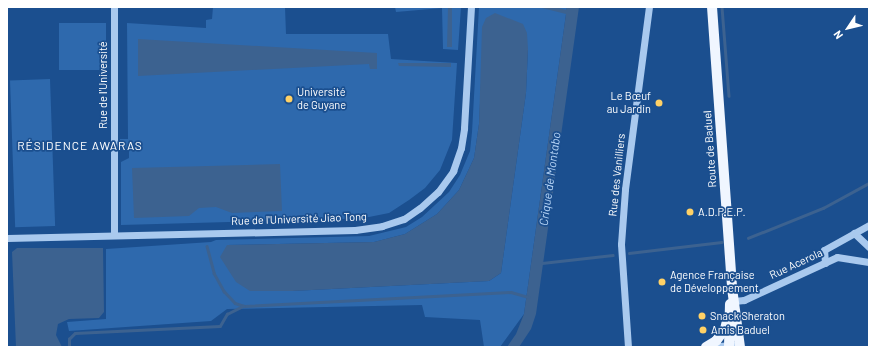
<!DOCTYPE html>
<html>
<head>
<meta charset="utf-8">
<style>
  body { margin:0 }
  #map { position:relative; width:876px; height:354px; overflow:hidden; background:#1b4f8f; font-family:Barlow,sans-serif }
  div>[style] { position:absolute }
  .green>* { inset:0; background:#2e69ad; transform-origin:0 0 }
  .water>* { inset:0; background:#3c6290 }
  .stream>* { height:2.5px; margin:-1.25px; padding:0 1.25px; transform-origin:1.25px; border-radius:1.25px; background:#3c6290 }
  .minor>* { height:7px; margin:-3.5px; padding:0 3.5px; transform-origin:3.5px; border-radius:3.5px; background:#a9c9ee }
  .major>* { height:10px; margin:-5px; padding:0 5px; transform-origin:5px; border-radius:5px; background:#f0f6ff }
  .dots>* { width:11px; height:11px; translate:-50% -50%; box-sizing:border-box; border:2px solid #1b4f8f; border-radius:50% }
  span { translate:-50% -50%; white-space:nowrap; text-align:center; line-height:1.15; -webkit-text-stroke:3.5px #1b4f8f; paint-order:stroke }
  .street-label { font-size:11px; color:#fff }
  .poi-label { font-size:11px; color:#fff }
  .left { translate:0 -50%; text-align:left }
  .right { translate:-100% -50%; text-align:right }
  .neighbourhood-label { font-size:12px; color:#fff; letter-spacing:1px }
  .water-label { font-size:12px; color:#b5d3f5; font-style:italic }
  .frame { position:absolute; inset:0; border:8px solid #fff; pointer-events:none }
  .north { position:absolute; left:828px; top:8px; width:40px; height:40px; -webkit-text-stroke:3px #1b4f8f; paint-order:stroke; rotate:235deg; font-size:11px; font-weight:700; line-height:16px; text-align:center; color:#fff }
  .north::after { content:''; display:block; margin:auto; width:14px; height:18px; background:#fff; clip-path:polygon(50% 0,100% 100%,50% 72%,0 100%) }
</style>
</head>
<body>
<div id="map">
  <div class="green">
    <div style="clip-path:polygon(213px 7px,285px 7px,286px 34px,388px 34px,391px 59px,457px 63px,452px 140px,440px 170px,425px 188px,409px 200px,389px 213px,369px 217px,343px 219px,121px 225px,121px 162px,129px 158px,129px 151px,120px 150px,120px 139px,128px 139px,127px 23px,206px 28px,206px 20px,212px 19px)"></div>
    <div style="clip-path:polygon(395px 7px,461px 7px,458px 50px,443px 49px,442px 8px,396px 12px)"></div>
    <div style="clip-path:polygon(evenodd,479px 7px,567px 7px,524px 314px,500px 347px,484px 347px,480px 320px,425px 317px,422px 305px,227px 309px,211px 321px,69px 331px,67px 322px,106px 319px,106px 249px,211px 242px,216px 240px,369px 236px,406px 227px,422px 217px,449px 192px,460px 175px,470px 151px,472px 132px,479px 7px,528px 49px,526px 93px,501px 273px,489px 281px,292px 291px,227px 245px,374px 242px,405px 234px,437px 214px,459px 190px,474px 158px,479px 124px,481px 83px,528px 49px)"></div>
    <div style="left:59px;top:23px;width:47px;height:47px"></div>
    <div style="left:50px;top:79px;width:147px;height:40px;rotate:88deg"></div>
  </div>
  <div class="water">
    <div style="clip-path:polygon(448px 7px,452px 7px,452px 47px,447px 47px)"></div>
    <div style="clip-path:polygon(538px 7px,555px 7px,566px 10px,567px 7px,579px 7px,536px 314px,531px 329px,519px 347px,507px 347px,516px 334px,524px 314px,566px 14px)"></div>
    <div style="clip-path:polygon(495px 13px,523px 24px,527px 33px,528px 49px,526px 93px,501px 273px,489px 281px,292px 291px,250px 291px,236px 282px,220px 257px,227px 245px,374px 242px,405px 234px,437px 214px,459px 190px,474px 158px,479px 124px,482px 27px,486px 18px)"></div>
    <div style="clip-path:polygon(138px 39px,377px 53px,377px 69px,370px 69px,369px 64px,138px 76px)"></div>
    <div style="clip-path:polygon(398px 63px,451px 63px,451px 67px,399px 66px)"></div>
    <div style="clip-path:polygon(280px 164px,282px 211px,232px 213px,216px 207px,199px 208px,189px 216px,134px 218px,132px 168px)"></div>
    <div style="clip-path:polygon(17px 248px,103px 248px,104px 312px,99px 318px,69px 319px,58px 324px,56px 335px,62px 347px,16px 347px,12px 252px)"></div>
  </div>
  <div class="stream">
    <div style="left:722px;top:7px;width:89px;rotate:85.5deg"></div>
    <div style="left:748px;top:238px;width:81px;rotate:-21.8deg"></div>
    <div style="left:823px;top:208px;width:52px;rotate:-28.5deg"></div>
    <div style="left:207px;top:246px;width:28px;rotate:75deg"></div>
    <div style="left:214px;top:273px;width:21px;rotate:61deg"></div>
    <div style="left:224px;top:291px;width:16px;rotate:47deg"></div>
    <div style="left:235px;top:303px;width:9px;rotate:18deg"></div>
    <div style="left:244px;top:306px;width:267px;rotate:-3deg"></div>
    <div style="left:511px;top:292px;width:18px;rotate:16deg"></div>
    <div style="left:629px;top:253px;width:93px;rotate:-6.8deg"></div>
    <div style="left:542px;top:263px;width:71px;rotate:-6.4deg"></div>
    <div style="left:69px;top:347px;width:8px;rotate:-90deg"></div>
    <div style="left:69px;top:339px;width:8px;rotate:-45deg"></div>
    <div style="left:75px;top:333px;width:145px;rotate:-2.8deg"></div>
    <div style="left:220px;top:326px;width:14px;rotate:-60deg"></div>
    <div style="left:227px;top:314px;width:18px;rotate:-27deg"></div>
  </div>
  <div class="minor">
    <div style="left:854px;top:233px;width:21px;rotate:43deg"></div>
    <div style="left:114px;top:235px;width:228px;rotate:-90deg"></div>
    <div style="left:7px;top:238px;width:348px;rotate:-1.3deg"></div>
    <div style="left:355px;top:230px;width:27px;rotate:-8deg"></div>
    <div style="left:382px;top:226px;width:23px;rotate:-18deg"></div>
    <div style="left:404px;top:219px;width:19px;rotate:-35deg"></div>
    <div style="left:420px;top:208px;width:24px;rotate:-42deg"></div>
    <div style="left:438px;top:192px;width:26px;rotate:-54deg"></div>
    <div style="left:453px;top:171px;width:24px;rotate:-71deg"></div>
    <div style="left:461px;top:148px;width:20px;rotate:-81deg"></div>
    <div style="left:464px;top:128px;width:121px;rotate:-86.7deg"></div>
    <div style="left:825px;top:263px;width:13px;rotate:-94deg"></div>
    <div style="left:824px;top:250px;width:51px;rotate:-29.1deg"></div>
    <div style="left:734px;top:301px;width:10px;rotate:-6deg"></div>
    <div style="left:744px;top:300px;width:102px;rotate:-24.8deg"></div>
    <div style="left:837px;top:257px;width:32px;rotate:9deg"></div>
    <div style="left:628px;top:347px;width:103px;rotate:-93.9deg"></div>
    <div style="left:621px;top:244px;width:55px;rotate:-85.8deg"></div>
    <div style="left:625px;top:189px;width:184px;rotate:-82.5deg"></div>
    <div style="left:708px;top:347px;width:32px;rotate:-5deg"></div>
  </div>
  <div class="major">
    <div style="left:712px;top:7px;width:282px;rotate:85.9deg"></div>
    <div style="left:732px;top:288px;width:60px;rotate:82.3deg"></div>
    <div style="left:706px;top:347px;width:12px;rotate:-31deg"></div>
    <div style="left:716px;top:341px;width:15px;rotate:-53deg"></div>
    <div style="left:725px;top:329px;width:8px;rotate:-76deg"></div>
    <div style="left:729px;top:347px;width:43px;rotate:-88.7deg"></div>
  </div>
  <div class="dots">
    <div style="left:289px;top:99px;background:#ffd166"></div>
    <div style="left:659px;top:103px;background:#ffd166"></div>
    <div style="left:690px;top:212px;background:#ffd166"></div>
    <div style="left:662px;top:282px;background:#ffd166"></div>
    <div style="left:702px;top:316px;background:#ffd166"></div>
    <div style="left:703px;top:330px;background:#ffd166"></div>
  </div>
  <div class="street-label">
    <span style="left:103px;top:85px;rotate:-90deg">Rue de l'Université</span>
    <span style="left:710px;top:149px;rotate:-94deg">Route de Baduel</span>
    <span style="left:617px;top:175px;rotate:-84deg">Rue des Vanilliers</span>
    <span style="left:299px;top:219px;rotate:-2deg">Rue de l'Université Jiao Tong</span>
    <span style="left:796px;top:264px;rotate:-25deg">Rue Acerola</span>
  </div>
  <div class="poi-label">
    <span class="left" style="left:297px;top:99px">Université<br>de Guyane</span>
    <span class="right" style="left:651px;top:103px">Le Bœuf<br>au Jardin</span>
    <span class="left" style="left:698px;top:212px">A.D.P.E.P.</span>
    <span class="left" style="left:670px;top:282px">Agence Française<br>de Développement</span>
    <span class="left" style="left:710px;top:316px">Snack Sheraton</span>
    <span class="left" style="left:711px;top:330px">Amis Baduel</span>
  </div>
  <div class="neighbourhood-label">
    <span style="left:80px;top:146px">RÉSIDENCE AWARAS</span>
  </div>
  <div class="water-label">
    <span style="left:550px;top:179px;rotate:-82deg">Crique de Montabo</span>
  </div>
  <div class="frame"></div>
  <div class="north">N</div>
</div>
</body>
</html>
